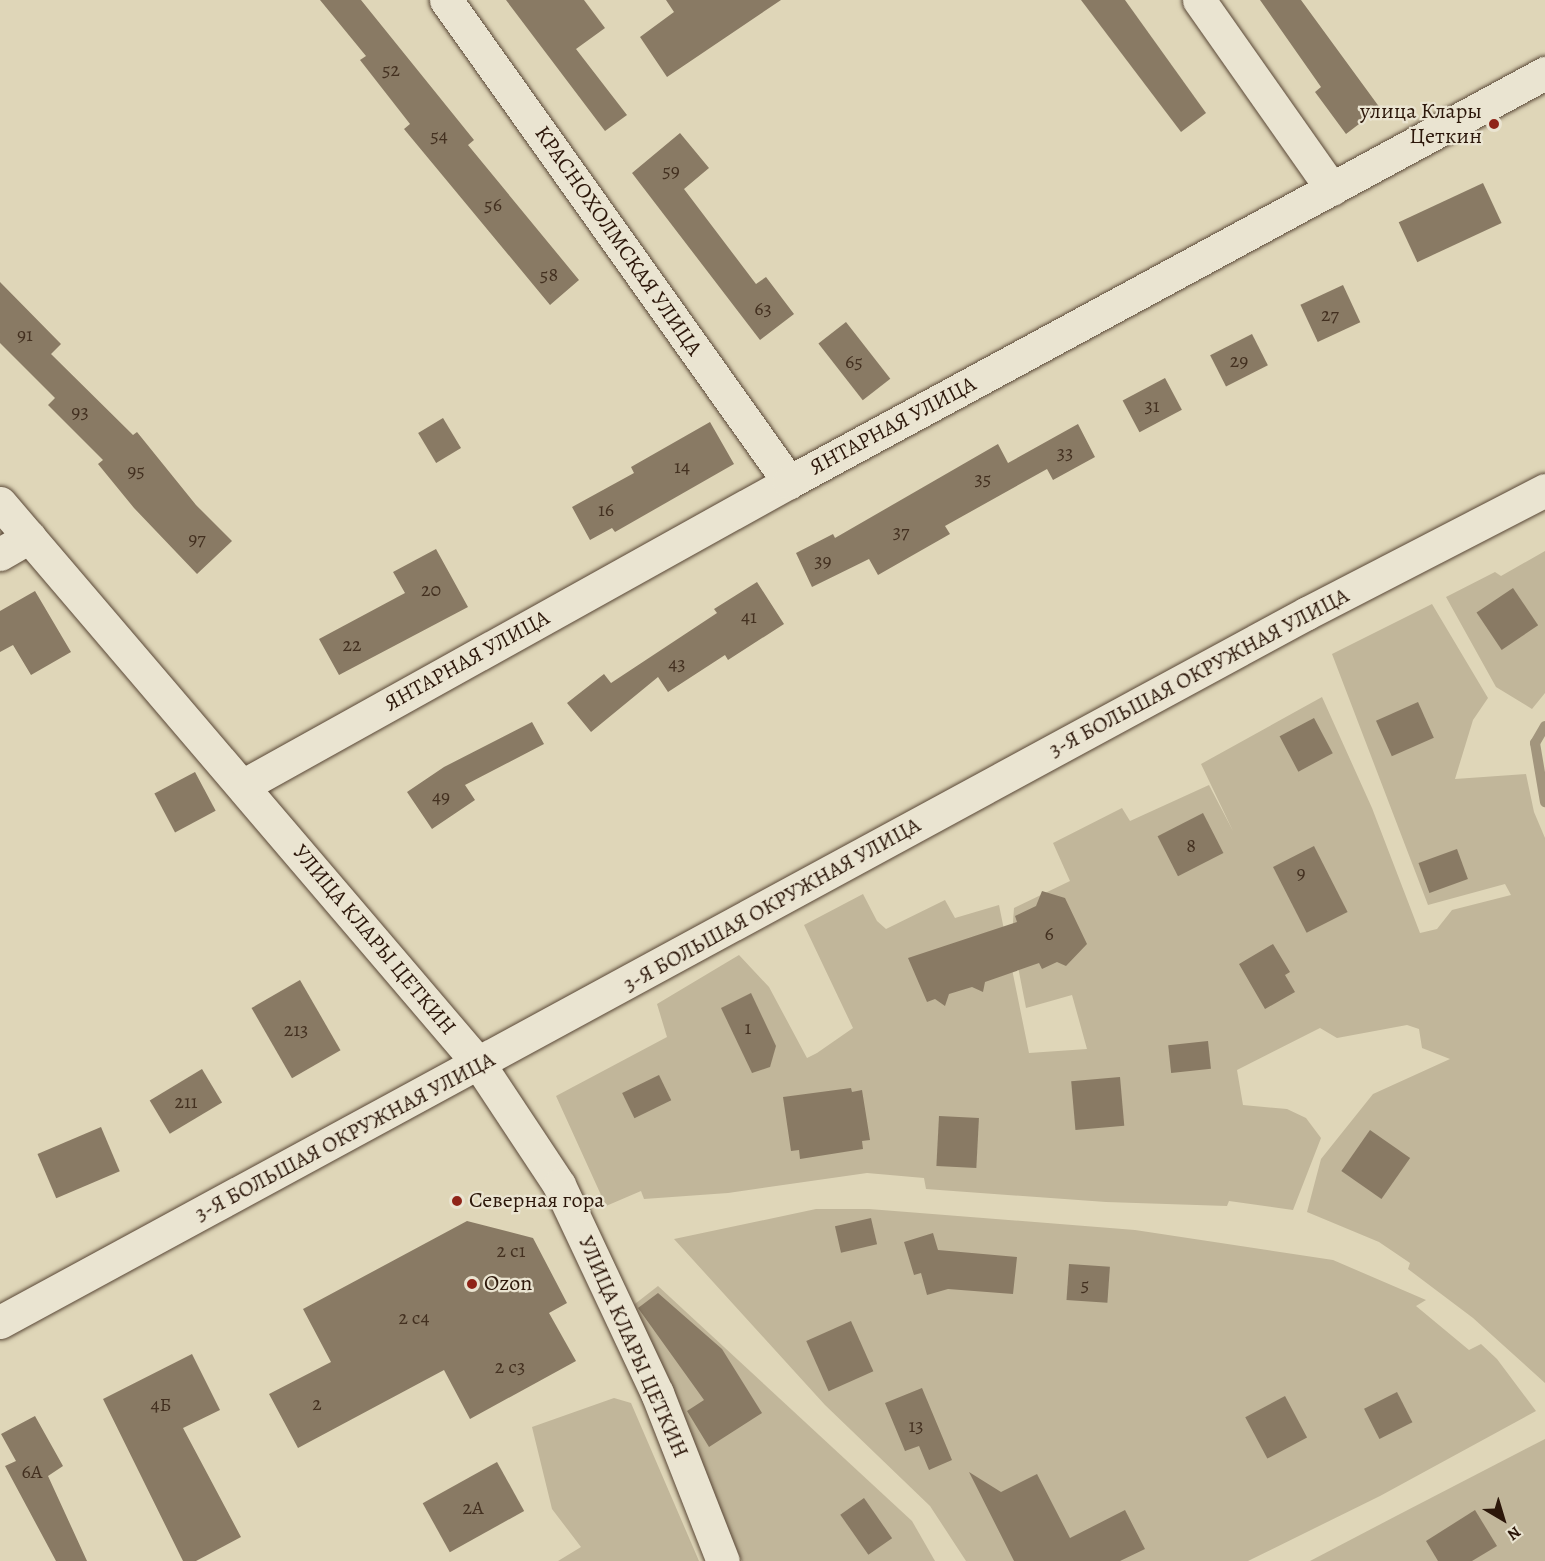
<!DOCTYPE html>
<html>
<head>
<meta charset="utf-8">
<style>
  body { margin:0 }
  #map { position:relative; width:1545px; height:1561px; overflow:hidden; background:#dfd6b8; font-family:Alegreya,serif }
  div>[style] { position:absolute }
  .green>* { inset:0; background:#c1b69a }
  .stream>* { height:10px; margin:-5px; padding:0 5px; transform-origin:5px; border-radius:5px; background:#a2957d }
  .building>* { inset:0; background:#897a64; transform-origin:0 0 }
  .roads { filter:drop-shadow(0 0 2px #594736) drop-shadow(0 0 2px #594736) }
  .street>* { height:33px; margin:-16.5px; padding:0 16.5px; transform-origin:16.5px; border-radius:16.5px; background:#eae4d1 }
  .secondary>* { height:33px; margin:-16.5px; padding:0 16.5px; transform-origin:16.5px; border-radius:16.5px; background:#eae4d1 }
  .dots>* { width:16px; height:16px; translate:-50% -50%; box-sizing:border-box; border:3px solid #eae4d1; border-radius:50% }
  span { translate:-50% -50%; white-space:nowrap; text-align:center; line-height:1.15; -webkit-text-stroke:4.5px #eae4d1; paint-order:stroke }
  .number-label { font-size:20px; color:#433020 }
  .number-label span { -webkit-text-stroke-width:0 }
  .poi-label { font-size:22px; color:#2c170a }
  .right { translate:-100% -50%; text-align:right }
  .left { translate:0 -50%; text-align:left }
  .street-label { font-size:22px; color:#2c170a }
  .north { position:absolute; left:1473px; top:1489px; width:60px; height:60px; -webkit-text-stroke:4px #eae4d1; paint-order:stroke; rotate:142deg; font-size:16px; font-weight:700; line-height:24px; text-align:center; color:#2c170a }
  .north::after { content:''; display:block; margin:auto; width:21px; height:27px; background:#2c170a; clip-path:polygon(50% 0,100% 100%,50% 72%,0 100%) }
</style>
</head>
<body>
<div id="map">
  <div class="green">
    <div style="clip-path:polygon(1545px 551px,1545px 693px,1532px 709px,1496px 687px,1446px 597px,1495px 572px,1501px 576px)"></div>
    <div style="clip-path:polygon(1432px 604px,1488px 698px,1473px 720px,1455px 779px,1526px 774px,1534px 812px,1545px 838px,1545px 1383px,1473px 1318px,1408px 1269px,1410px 1263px,1379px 1242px,1307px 1212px,1321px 1159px,1373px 1094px,1450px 1059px,1422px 1048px,1419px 1029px,1407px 1025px,1337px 1038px,1320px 1028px,1237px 1070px,1243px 1105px,1287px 1109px,1306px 1118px,1321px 1138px,1293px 1210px,1229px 1201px,1227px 1206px,1106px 1202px,926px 1189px,924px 1178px,867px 1173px,728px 1193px,644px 1199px,641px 1191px,606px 1206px,556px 1096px,667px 1037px,657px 1004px,739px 955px,769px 987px,807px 1058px,817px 1053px,853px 1028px,804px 925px,863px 894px,877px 921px,886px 929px,945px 900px,955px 918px,999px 905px,1029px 1053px,1087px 1049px,1072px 995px,1026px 1008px,1012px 936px,1014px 908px,1070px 881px,1053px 843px,1122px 808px,1130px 821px,1209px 785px,1233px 831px,1201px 764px,1322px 697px,1372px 808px,1420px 933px,1437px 929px,1452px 910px,1511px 895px,1505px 884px,1428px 905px,1332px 654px)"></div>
    <div style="clip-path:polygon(816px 1209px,869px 1209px,1135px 1230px,1333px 1260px,1426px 1300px,1416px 1306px,1469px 1350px,1481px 1344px,1497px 1359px,1536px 1411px,1380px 1496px,1248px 1561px,966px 1561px,930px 1506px,825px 1405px,674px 1239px)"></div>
    <div style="clip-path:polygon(658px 1286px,912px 1521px,935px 1561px,742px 1561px,631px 1307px)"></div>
    <div style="clip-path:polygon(614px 1398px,631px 1403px,699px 1561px,558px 1561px,581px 1547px,552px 1509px,532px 1427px)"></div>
    <div style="clip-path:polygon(1545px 1439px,1545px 1561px,1310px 1561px,1398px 1515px)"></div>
  </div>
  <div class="stream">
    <div style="left:1545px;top:726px;width:20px;rotate:120deg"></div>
    <div style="left:1535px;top:743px;width:60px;rotate:80.4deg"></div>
  </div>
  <div class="building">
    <div style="clip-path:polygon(320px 0,361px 0,474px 140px,468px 145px,579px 280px,550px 305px,404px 129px,410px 124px,360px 60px,366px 56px)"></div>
    <div style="clip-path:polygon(506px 0,584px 0,605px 28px,576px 49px,627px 115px,605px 131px)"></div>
    <div style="clip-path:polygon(666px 0,781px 0,667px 77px,640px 37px,674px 12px)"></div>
    <div style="clip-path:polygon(1081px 0,1125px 0,1206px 113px,1181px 132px)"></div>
    <div style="clip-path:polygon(1260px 0,1301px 0,1380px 108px,1346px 134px,1315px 92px,1321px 87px)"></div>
    <div style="clip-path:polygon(680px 133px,709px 168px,684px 189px,756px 284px,766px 277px,794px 314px,760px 340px,632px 173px)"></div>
    <div style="left:1483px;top:183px;width:44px;height:93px;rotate:65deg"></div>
    <div style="clip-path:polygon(0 282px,61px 344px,51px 354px,133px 435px,137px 432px,196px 505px,232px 541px,197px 574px,134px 508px,98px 464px,103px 460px,48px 405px,55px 398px,0 343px)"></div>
    <div style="left:1343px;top:285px;width:41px;height:47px;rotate:65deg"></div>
    <div style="left:846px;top:322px;width:72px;height:35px;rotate:52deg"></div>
    <div style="left:1252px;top:334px;width:35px;height:47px;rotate:63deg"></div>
    <div style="left:1165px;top:378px;width:36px;height:48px;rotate:62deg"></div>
    <div style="left:443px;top:418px;width:35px;height:29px;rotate:59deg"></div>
    <div style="clip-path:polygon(710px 422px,734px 464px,615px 532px,612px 528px,590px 540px,572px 507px,634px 473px,631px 467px)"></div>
    <div style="clip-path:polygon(1078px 424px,1095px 457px,1053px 480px,1047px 469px,945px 526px,950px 534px,878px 575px,869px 559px,812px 587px,796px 553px,833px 534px,835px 538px,998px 444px,1008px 463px)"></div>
    <div style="clip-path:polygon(436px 549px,468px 607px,339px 675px,319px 639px,405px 593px,393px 572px)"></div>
    <div style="clip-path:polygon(757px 582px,784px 624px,728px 660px,725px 655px,668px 692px,658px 677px,591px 732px,567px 703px,604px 674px,611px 683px,717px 613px,714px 609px)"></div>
    <div style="left:1513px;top:588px;width:45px;height:44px;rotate:56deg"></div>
    <div style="clip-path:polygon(35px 591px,71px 652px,31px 675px,13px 645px,0 652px,0 611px)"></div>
    <div style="left:1418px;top:702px;width:39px;height:46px;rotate:66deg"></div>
    <div style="left:1314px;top:718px;width:40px;height:39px;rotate:62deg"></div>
    <div style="clip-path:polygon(532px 722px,544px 744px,465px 785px,475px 800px,432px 829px,407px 792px,444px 767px)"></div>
    <div style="left:195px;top:772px;width:44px;height:46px;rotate:62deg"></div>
    <div style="left:1203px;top:813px;width:45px;height:51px;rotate:63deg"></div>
    <div style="left:1314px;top:846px;width:74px;height:46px;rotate:63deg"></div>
    <div style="left:1457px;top:849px;width:32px;height:41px;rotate:70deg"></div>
    <div style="clip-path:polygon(1042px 891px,1065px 898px,1087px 944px,1066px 966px,1057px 962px,1042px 969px,1039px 963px,985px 982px,983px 992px,972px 987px,949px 994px,945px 1006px,935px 999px,927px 1002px,908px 958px,1017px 922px,1015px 916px,1036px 906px)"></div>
    <div style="clip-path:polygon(1273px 944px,1290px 972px,1285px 975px,1295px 992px,1265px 1009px,1239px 964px)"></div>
    <div style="left:300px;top:980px;width:81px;height:56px;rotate:60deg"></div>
    <div style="clip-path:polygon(751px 993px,776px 1046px,770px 1067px,752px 1073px,721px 1008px)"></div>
    <div style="left:1208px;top:1041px;width:28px;height:40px;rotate:84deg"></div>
    <div style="left:202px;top:1069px;width:39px;height:61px;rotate:59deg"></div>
    <div style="left:659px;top:1075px;width:28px;height:41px;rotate:64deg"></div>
    <div style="left:1120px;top:1077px;width:49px;height:49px;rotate:85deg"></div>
    <div style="clip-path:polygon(851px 1088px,852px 1092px,862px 1090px,870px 1140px,862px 1141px,863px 1149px,800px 1159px,799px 1150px,791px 1151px,783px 1097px)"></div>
    <div style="left:939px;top:1116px;width:40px;height:50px;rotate:3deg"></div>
    <div style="left:101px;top:1127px;width:48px;height:69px;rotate:67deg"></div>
    <div style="left:1370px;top:1130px;width:49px;height:50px;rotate:35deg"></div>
    <div style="left:871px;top:1218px;width:27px;height:37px;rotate:77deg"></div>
    <div style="clip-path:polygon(467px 1221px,533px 1238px,567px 1303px,549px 1313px,576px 1361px,470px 1419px,444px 1370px,298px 1448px,269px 1394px,331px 1362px,303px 1309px)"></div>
    <div style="clip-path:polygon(933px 1233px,938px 1250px,1017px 1257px,1013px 1294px,948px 1289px,927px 1295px,921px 1273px,914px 1275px,904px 1242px)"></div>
    <div style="left:1069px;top:1264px;width:41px;height:36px;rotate:4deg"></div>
    <div style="clip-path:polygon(658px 1293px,722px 1349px,762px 1413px,709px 1447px,687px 1411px,704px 1400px,638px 1308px)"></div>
    <div style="left:851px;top:1321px;width:55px;height:49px;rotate:66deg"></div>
    <div style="clip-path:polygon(192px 1354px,220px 1410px,183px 1428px,241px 1537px,196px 1561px,183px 1561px,103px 1399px)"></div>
    <div style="clip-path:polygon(922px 1388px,952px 1460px,929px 1470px,919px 1446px,905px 1451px,885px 1403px)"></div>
    <div style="left:1397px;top:1392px;width:34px;height:37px;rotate:63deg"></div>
    <div style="left:1285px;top:1396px;width:47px;height:45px;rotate:62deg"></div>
    <div style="clip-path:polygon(35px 1416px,63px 1466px,48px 1476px,87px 1561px,56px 1561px,5px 1466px,16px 1461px,1px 1434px)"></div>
    <div style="left:497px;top:1462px;width:56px;height:85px;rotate:61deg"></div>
    <div style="clip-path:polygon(969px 1472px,1001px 1492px,1037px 1474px,1070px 1538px,1125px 1510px,1145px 1549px,1120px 1561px,1014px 1561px)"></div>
    <div style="left:864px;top:1498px;width:49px;height:29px;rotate:55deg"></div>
    <div style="clip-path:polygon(1475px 1510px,1497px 1546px,1472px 1561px,1438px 1561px,1426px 1541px)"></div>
  </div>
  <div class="roads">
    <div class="street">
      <div style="left:446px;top:0;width:592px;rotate:54.56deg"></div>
      <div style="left:0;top:554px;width:34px;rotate:-30deg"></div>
      <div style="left:479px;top:1064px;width:145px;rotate:56.5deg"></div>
      <div style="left:559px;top:1185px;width:230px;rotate:64.8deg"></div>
      <div style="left:657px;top:1393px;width:180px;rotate:68.6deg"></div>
    </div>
    <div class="secondary">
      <div style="left:1199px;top:0;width:231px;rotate:54.9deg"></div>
      <div style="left:0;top:503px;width:738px;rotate:49.51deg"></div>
      <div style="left:244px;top:785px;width:624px;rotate:-29.07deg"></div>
      <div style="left:789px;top:482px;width:860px;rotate:-28.41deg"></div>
      <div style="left:0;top:1322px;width:1487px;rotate:-28.48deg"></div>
      <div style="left:1307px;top:613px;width:268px;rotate:-27.3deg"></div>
    </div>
  </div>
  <div class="dots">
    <div style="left:1494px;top:124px;background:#8f2418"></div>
    <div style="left:457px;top:1201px;background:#8f2418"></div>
    <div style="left:472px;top:1284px;background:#8f2418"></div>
  </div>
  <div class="number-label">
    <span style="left:391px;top:69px">52</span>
    <span style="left:439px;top:135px">54</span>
    <span style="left:671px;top:170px">59</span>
    <span style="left:493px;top:204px">56</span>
    <span style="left:549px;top:274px">58</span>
    <span style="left:763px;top:308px">63</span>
    <span style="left:1330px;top:314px">27</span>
    <span style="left:25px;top:334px">91</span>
    <span style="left:1239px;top:360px">29</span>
    <span style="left:854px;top:361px">65</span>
    <span style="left:1152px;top:405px">31</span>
    <span style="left:80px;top:411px">93</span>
    <span style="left:1065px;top:452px">33</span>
    <span style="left:682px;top:466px">14</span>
    <span style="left:136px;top:470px">95</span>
    <span style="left:983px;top:478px">35</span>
    <span style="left:606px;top:509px">16</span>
    <span style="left:901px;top:531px">37</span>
    <span style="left:197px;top:538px">97</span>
    <span style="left:823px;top:560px">39</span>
    <span style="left:431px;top:589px">20</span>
    <span style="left:749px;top:616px">41</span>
    <span style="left:352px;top:644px">22</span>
    <span style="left:677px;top:663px">43</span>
    <span style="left:441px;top:796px">49</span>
    <span style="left:1191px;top:845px">8</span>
    <span style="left:1301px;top:872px">9</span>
    <span style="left:1049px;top:933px">6</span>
    <span style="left:748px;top:1027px">1</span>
    <span style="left:296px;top:1029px">213</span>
    <span style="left:186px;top:1101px">211</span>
    <span style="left:511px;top:1250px">2 с1</span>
    <span style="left:1085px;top:1284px">5</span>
    <span style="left:414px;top:1317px">2 с4</span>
    <span style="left:510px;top:1366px">2 с3</span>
    <span style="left:317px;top:1403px">2</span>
    <span style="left:161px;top:1404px">4Б</span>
    <span style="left:916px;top:1425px">13</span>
    <span style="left:32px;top:1471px">6А</span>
    <span style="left:473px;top:1507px">2А</span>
  </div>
  <div class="poi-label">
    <span class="right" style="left:1482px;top:124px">улица Клары<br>Цеткин</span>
    <span class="left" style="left:469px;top:1201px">Северная гора</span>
    <span class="left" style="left:484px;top:1284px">Ozon</span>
  </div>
  <div class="street-label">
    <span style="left:618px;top:241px;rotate:55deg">КРАСНОХОЛМСКАЯ УЛИЦА</span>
    <span style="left:893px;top:426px;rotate:-28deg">ЯНТАРНАЯ УЛИЦА</span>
    <span style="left:467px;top:661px;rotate:-29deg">ЯНТАРНАЯ УЛИЦА</span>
    <span style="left:1199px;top:673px;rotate:-28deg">3-Я БОЛЬШАЯ ОКРУЖНАЯ УЛИЦА</span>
    <span style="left:772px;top:905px;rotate:-29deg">3-Я БОЛЬШАЯ ОКРУЖНАЯ УЛИЦА</span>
    <span style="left:374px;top:940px;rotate:50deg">УЛИЦА КЛАРЫ ЦЕТКИН</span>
    <span style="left:345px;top:1137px;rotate:-28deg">3-Я БОЛЬШАЯ ОКРУЖНАЯ УЛИЦА</span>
    <span style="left:633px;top:1347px;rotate:66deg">УЛИЦА КЛАРЫ ЦЕТКИН</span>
  </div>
  <div class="north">N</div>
</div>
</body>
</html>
